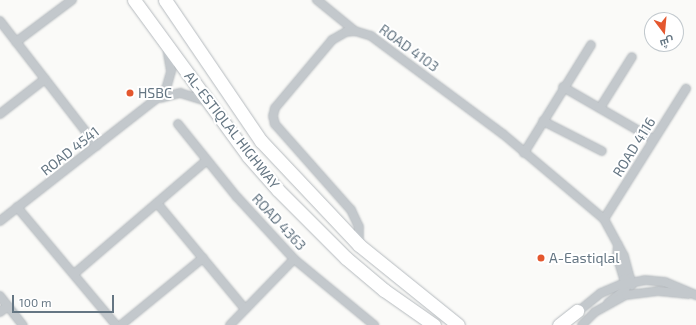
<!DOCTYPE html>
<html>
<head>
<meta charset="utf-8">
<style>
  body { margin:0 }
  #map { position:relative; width:696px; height:325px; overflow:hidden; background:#fafaf8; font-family:"Exo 2",Cairo,sans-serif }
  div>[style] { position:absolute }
  .roads { filter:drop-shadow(0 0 1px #b5babe) drop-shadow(0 0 1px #b5babe) }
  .minor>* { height:8px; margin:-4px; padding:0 4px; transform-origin:4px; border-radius:4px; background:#c3c8cc }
  .primary>* { height:13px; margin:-6.5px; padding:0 6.5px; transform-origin:6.5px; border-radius:6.5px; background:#fff }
  .dots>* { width:11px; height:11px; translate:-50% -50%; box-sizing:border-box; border:2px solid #fff; border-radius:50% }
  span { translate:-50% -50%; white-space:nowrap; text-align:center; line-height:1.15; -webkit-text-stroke:4px #fff; paint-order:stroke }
  .street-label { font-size:14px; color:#657683 }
  .poi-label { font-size:14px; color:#657683 }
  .left { translate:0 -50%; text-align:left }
  .north { position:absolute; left:644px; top:12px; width:40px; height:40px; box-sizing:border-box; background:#fff; border:1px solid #c1c8cd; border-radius:50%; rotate:164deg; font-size:11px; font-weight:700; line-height:16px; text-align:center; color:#657683 }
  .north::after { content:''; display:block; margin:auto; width:14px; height:18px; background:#e4572e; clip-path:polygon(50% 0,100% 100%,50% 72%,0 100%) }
  .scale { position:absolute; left:12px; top:295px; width:102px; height:18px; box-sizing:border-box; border:2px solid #657683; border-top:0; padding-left:5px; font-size:12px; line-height:14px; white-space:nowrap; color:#657683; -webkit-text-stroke:3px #fff; paint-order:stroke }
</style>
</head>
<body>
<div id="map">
  <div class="roads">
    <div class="minor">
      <div style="left:317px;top:0;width:49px;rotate:39.2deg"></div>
      <div style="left:0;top:21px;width:158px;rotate:52.2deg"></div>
      <div style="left:16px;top:42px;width:70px;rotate:-36.9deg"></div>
      <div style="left:563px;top:87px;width:104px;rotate:30deg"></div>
      <div style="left:160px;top:98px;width:21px;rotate:-14deg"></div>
      <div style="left:180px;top:93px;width:27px;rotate:17deg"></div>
      <div style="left:600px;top:108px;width:60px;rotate:-57.9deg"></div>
      <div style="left:0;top:114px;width:57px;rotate:-37.9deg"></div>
      <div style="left:543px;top:121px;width:66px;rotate:27deg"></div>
      <div style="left:178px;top:124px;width:94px;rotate:51.1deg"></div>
      <div style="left:237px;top:197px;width:84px;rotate:47.4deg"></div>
      <div style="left:294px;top:259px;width:104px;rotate:39.5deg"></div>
      <div style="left:524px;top:153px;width:127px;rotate:-58.2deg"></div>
      <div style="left:157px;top:203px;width:138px;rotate:50.3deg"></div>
      <div style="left:17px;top:207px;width:154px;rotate:50deg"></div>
      <div style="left:604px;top:219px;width:154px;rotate:-57.8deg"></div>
      <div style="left:0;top:221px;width:197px;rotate:-38deg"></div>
      <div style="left:155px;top:100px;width:16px;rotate:-45deg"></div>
      <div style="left:166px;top:89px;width:19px;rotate:-74deg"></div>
      <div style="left:171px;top:71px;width:23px;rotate:-100deg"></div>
      <div style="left:359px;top:245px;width:18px;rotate:-90deg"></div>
      <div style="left:359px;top:227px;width:19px;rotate:-115deg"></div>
      <div style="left:351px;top:210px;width:115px;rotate:-131.5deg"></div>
      <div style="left:275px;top:124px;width:8px;rotate:-104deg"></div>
      <div style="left:273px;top:116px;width:8px;rotate:-76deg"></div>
      <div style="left:275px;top:108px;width:89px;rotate:-50deg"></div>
      <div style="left:332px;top:40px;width:16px;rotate:-30deg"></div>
      <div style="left:346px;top:32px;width:9px;rotate:-6deg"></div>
      <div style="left:355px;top:31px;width:17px;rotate:17deg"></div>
      <div style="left:371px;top:36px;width:164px;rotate:36.6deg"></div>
      <div style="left:503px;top:134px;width:132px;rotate:40.1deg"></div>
      <div style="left:604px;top:219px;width:42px;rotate:61.6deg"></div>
      <div style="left:624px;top:256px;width:23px;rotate:75deg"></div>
      <div style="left:630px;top:278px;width:13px;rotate:113deg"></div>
      <div style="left:625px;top:290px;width:21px;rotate:143deg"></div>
      <div style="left:618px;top:245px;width:11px;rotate:95deg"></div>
      <div style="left:617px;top:256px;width:24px;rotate:73deg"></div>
      <div style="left:624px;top:279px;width:10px;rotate:37deg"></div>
      <div style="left:74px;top:274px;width:175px;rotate:-40.6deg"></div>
      <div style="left:0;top:296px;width:37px;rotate:52deg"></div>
      <div style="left:0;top:312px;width:10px;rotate:-37deg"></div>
      <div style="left:575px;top:314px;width:33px;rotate:-39deg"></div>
      <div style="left:601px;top:293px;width:21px;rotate:-23deg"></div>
      <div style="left:620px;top:285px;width:25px;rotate:-11deg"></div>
      <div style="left:645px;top:280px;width:20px;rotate:6deg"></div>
      <div style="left:665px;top:282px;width:34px;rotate:23deg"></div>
      <div style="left:121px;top:325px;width:106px;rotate:-39.3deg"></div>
      <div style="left:230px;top:325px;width:92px;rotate:-45.9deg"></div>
      <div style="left:582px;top:325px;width:18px;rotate:-45deg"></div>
      <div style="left:595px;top:312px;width:35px;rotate:-29deg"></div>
      <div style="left:626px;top:295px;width:32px;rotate:-7deg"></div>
      <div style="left:658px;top:291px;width:30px;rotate:6deg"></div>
    </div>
    <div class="primary">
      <div style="left:134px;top:0;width:193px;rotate:53.8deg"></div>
      <div style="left:248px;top:156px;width:45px;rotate:48.6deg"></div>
      <div style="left:278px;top:190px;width:96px;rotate:45deg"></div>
      <div style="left:346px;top:258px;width:50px;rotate:40.1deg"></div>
      <div style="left:384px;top:290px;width:61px;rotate:35deg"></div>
      <div style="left:165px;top:0;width:171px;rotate:55.8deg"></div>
      <div style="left:261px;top:141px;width:143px;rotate:46.7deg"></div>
      <div style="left:359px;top:245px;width:127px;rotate:38.9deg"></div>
      <div style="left:559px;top:325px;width:23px;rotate:-38deg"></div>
    </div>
  </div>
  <div class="dots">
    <div style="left:130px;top:93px;background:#e4572e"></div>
    <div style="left:541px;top:258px;background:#e4572e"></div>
  </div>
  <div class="street-label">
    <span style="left:409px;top:48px;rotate:36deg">ROAD 4103</span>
    <span style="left:232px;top:130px;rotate:52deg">AL-ESTIQLAL HIGHWAY</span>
    <span style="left:634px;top:147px;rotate:-58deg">ROAD 4116</span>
    <span style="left:70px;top:151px;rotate:-38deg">ROAD 4541</span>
    <span style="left:279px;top:222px;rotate:47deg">ROAD 4363</span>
  </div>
  <div class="poi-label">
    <span class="left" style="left:138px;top:93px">HSBC</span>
    <span class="left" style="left:549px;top:258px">A-Eastiqlal</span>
  </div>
  <div class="north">ش</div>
  <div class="scale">100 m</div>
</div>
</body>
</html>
